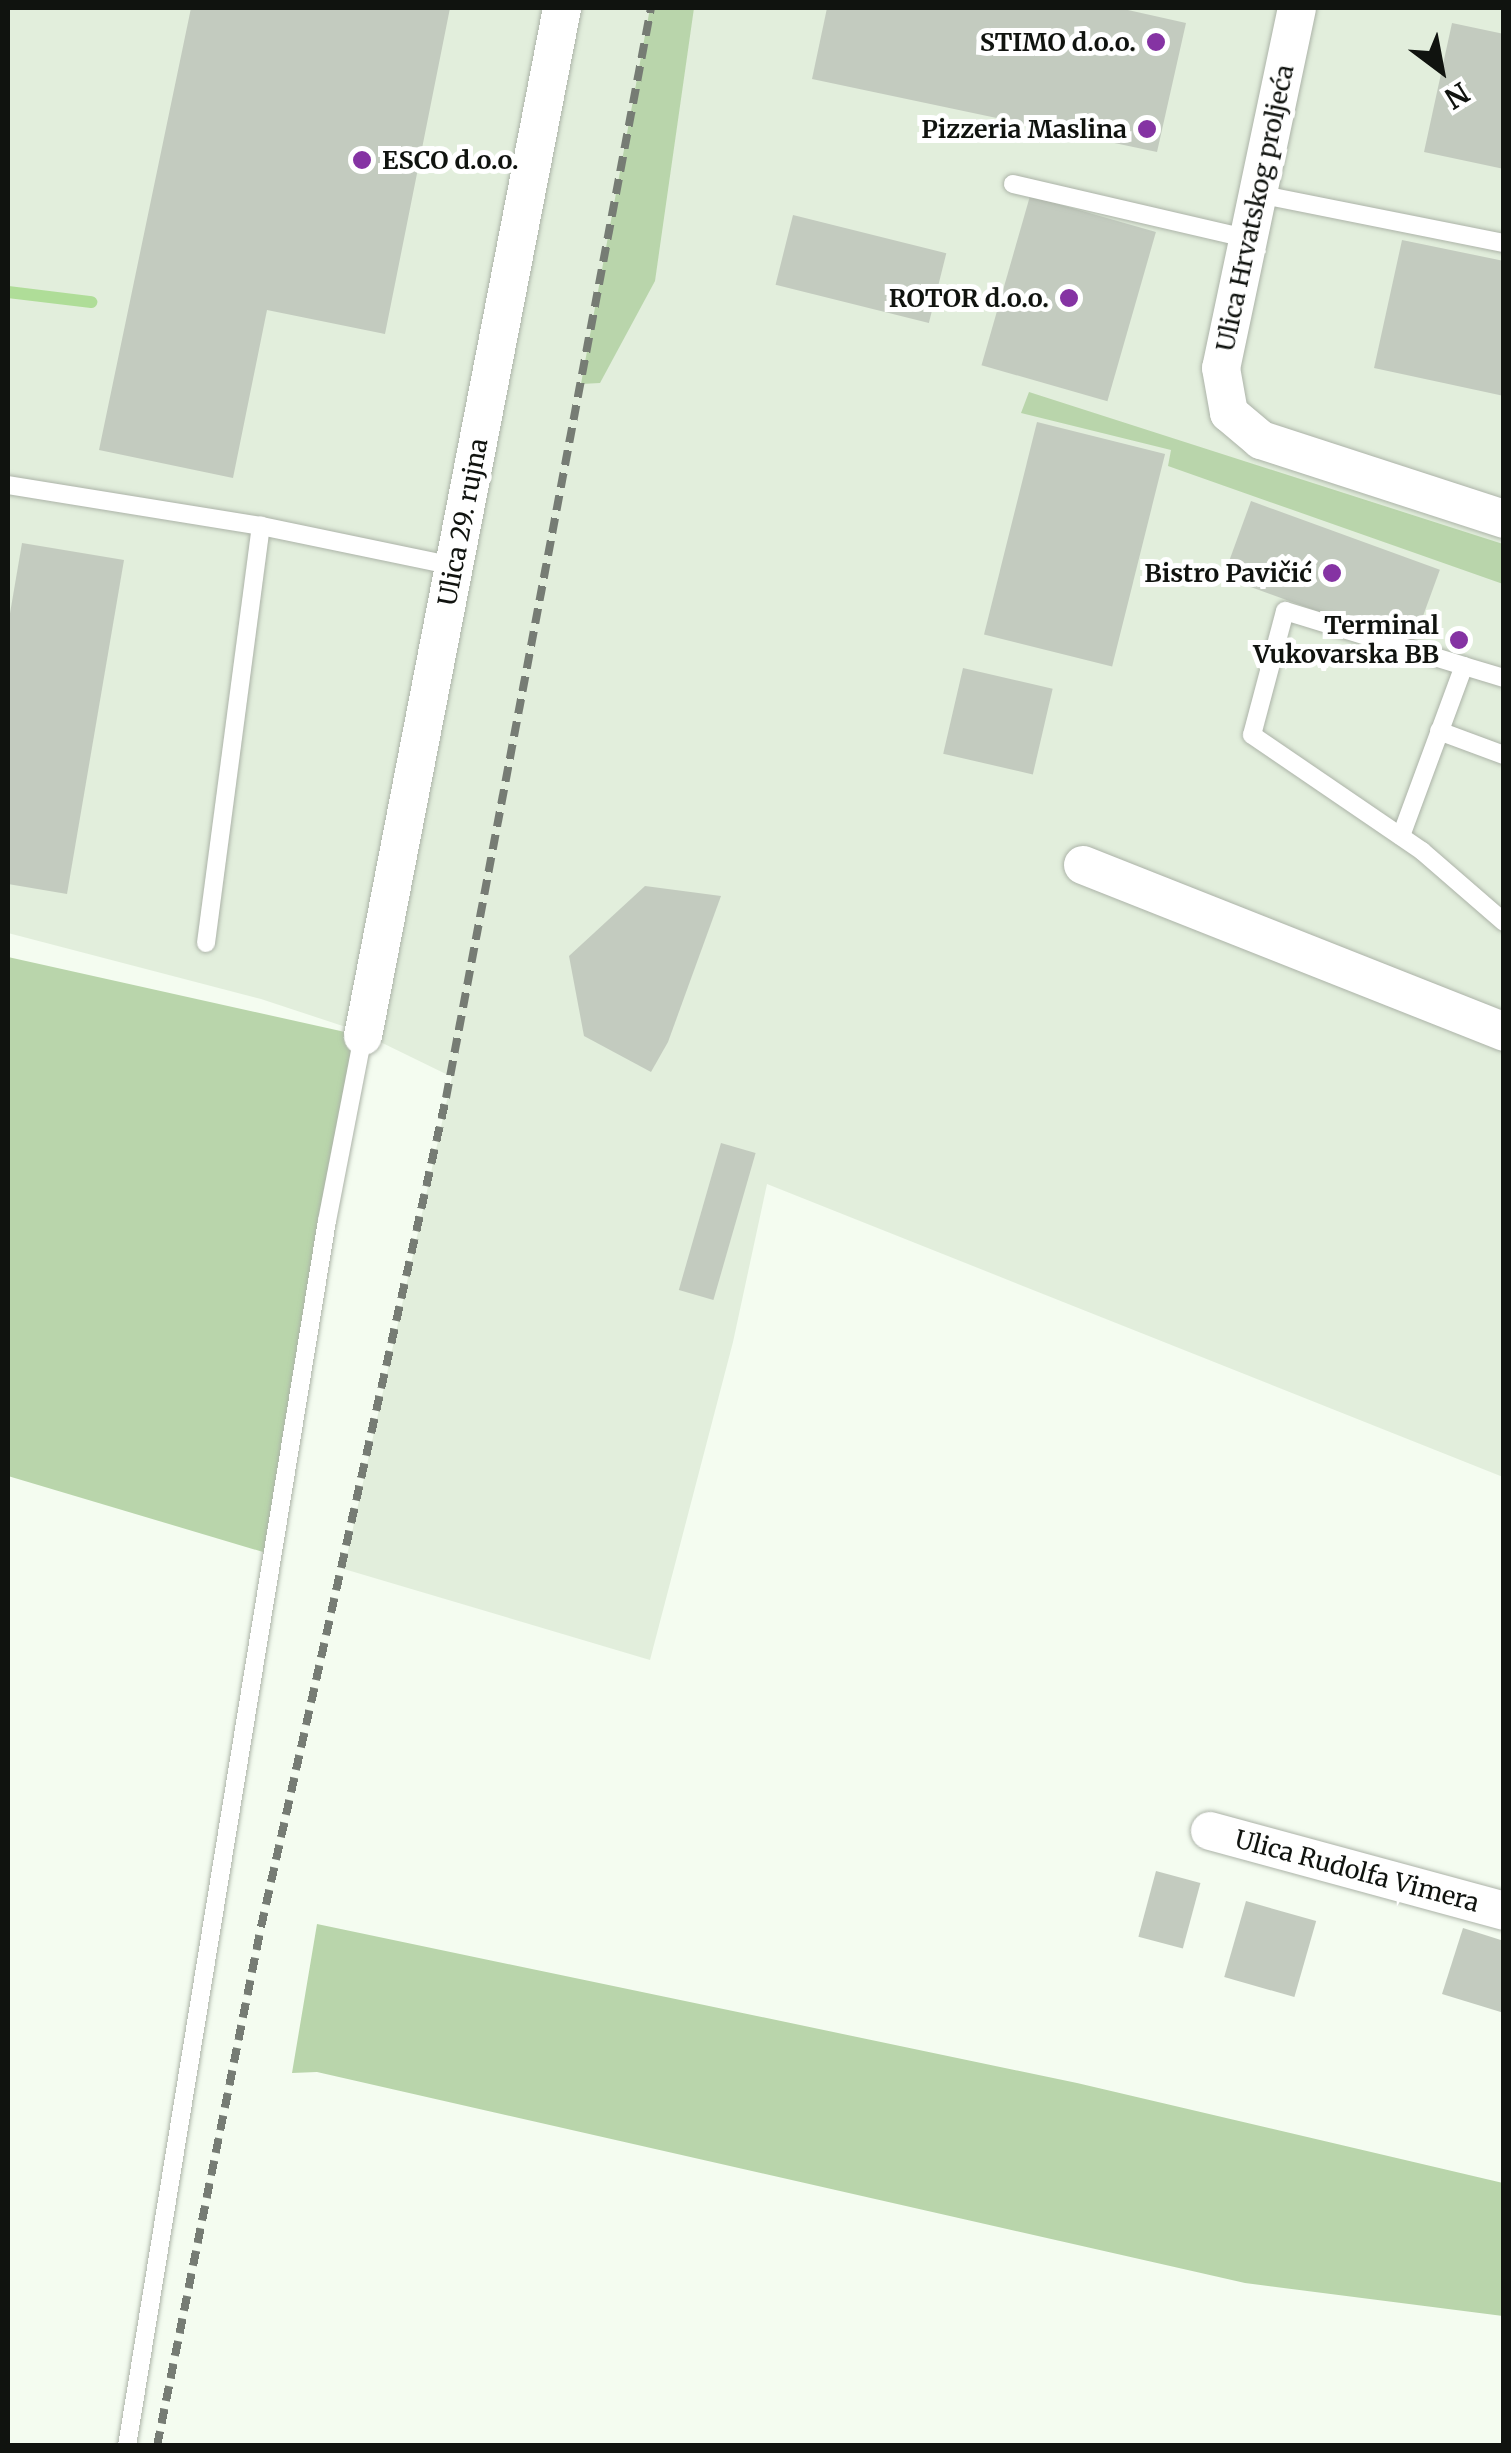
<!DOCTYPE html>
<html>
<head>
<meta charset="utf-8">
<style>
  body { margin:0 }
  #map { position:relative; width:1511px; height:2453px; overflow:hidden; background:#f4fcf0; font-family:Merriweather,serif }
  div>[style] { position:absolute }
  .built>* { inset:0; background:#e2eedc }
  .green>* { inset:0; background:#b9d5ab }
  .stream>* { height:12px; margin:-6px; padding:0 6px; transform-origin:6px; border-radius:6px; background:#afdd98 }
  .building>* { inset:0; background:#c3cbbf; transform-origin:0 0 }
  .roads { filter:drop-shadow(0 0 2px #acb3a8) drop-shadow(0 0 2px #acb3a8) }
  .service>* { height:18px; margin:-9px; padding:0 9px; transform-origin:9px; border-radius:9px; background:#fff }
  .minor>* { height:38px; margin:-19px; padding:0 19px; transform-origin:19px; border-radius:19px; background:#fff }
  .rail>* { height:8px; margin-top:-4px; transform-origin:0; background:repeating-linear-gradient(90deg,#767c74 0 15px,transparent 0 23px) }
  .dots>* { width:28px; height:28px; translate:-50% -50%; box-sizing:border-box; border:5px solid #fff; border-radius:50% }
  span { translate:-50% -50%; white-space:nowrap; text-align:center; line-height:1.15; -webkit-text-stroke:10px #fff; paint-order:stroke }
  .poi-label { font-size:25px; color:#10130f; font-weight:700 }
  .right { translate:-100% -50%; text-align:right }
  .left { translate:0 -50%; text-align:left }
  .street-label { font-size:25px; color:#10130f }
  .frame { position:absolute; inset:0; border:10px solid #10130f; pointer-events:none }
  .north { position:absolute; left:1391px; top:20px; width:100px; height:100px; -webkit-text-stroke:8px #fff; paint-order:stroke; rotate:148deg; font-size:28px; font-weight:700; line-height:40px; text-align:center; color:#10130f }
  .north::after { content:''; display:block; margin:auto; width:35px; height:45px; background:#10130f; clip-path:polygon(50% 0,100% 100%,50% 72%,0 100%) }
</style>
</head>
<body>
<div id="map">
  <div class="built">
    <div style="clip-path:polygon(8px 8px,556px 8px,358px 1031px,261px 999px,8px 933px)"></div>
    <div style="clip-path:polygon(559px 8px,1503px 8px,1503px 1477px,767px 1184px,733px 1342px,650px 1660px,344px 1569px,452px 1077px,366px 1035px)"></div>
  </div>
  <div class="green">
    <div style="clip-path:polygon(650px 8px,694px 8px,655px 281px,600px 383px,581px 384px)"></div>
    <div style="clip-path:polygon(1029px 392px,1503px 544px,1503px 584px,1168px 466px,1171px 450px,1021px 413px)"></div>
    <div style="clip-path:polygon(8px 957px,363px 1036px,273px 1555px,8px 1476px)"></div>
    <div style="clip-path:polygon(317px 1924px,1077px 2083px,1503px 2183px,1503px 2316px,1245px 2283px,317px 2072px,292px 2073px)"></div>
  </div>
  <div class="stream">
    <div style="left:8px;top:292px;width:84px;rotate:6.9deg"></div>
  </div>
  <div class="building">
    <div style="clip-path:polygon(191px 8px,450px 8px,385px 334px,267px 310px,233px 478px,99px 450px)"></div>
    <div style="clip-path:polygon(827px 8px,1119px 8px,1186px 23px,1157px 152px,812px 79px)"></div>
    <div style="clip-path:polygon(1452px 23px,1504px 34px,1504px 169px,1424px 152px)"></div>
    <div style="left:1030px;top:196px;width:131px;height:176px;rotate:16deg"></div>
    <div style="left:793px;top:215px;width:158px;height:72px;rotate:14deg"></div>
    <div style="clip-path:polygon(1402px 240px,1504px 261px,1504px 396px,1374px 368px)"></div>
    <div style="left:1037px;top:422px;width:132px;height:219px;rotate:14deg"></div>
    <div style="left:1251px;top:501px;width:201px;height:81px;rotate:20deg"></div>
    <div style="clip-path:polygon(22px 543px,124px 560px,67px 894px,8px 884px,8px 625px)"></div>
    <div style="left:963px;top:668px;width:92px;height:88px;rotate:13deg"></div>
    <div style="clip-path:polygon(645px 886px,721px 896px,668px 1042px,651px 1072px,584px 1036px,569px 956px)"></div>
    <div style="left:721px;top:1143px;width:36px;height:153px;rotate:16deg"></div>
    <div style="left:1156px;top:1871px;width:46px;height:68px;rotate:15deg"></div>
    <div style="left:1246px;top:1901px;width:73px;height:79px;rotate:16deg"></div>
    <div style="clip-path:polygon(1463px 1928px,1504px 1941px,1504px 2013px,1442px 1994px)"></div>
  </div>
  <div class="roads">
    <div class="service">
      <div style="left:1013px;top:184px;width:242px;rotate:13.1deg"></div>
      <div style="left:1258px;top:194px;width:251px;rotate:11.3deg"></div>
      <div style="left:8px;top:485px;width:256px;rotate:9.2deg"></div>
      <div style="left:261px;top:526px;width:198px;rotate:11.7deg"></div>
      <div style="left:1464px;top:666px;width:42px;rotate:16.7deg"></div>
      <div style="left:1439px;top:731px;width:69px;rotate:20.3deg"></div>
      <div style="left:1401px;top:836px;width:181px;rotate:-69.7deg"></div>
      <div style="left:1464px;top:666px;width:187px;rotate:-162.9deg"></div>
      <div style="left:1285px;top:611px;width:128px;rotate:104.9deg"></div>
      <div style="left:1252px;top:735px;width:206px;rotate:34.3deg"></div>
      <div style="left:1422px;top:851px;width:108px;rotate:40.9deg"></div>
      <div style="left:206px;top:943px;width:421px;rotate:-82.5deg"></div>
      <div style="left:127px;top:2446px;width:1241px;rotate:-80.73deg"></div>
      <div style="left:327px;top:1221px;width:188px;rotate:-79deg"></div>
    </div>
    <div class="minor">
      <div style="left:1297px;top:8px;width:368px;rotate:101.9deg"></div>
      <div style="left:1221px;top:368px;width:46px;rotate:79.9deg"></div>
      <div style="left:1229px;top:413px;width:42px;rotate:40.2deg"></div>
      <div style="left:1261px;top:440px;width:256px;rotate:18deg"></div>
      <div style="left:1083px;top:865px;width:453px;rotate:21.6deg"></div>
      <div style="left:363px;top:1036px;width:1047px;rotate:-79.04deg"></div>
      <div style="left:1210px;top:1831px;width:305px;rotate:15.2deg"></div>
    </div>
  </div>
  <div class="rail">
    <div style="left:157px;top:2446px;width:529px;rotate:-78.67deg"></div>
    <div style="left:261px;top:1927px;width:849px;rotate:-77.42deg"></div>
    <div style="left:446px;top:1098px;width:1109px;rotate:-79.35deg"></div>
  </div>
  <div class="dots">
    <div style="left:1156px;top:42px;background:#8533a3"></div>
    <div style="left:1147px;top:129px;background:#8533a3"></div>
    <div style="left:362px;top:160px;background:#8533a3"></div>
    <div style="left:1069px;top:298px;background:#8533a3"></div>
    <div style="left:1332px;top:573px;background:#8533a3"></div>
    <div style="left:1459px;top:640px;background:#8533a3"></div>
  </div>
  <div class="poi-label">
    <span class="right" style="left:1136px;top:42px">STIMO d.o.o.</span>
    <span class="right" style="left:1127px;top:129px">Pizzeria Maslina</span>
    <span class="left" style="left:382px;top:160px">ESCO d.o.o.</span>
    <span class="right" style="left:1049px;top:298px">ROTOR d.o.o.</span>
    <span class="right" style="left:1312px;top:573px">Bistro Pavičić</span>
    <span class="right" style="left:1439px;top:640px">Terminal<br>Vukovarska BB</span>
  </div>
  <div class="street-label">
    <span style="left:1255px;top:208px;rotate:-78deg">Ulica Hrvatskog proljeća</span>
    <span style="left:463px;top:522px;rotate:-79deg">Ulica 29. rujna</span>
    <span style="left:1357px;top:1871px;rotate:15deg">Ulica Rudolfa Vimera</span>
  </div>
  <div class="frame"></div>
  <div class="north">N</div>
</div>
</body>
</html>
